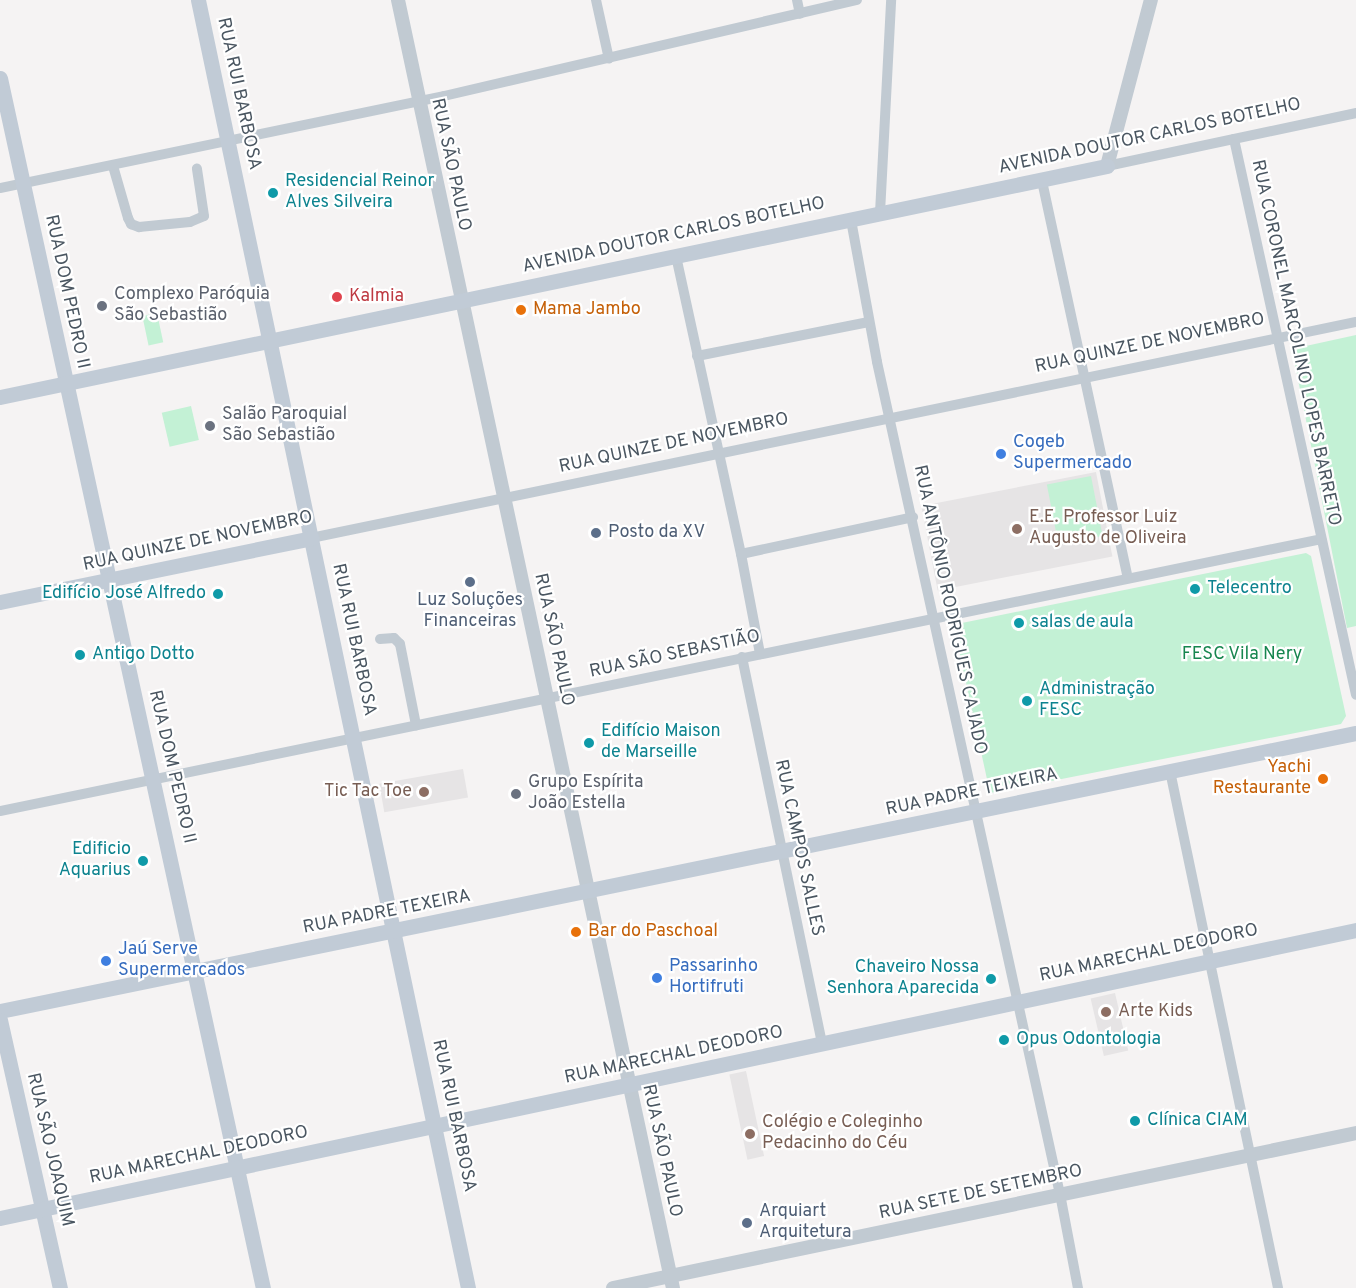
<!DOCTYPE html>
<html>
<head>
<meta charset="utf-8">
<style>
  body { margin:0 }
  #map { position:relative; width:1356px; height:1288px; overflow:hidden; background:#f5f3f3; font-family:Overpass,sans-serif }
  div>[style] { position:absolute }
  .education>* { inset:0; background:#e6e4e5; transform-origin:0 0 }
  .green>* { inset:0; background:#c3f1d5; transform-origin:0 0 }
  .minor>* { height:10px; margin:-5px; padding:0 5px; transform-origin:5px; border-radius:5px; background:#c1cad2 }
  .tertiary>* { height:14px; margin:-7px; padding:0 7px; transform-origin:7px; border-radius:7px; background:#c1cad2 }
  .secondary>* { height:15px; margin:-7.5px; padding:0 7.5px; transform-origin:7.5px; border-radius:7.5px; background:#c1cbd6 }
  .dots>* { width:16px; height:16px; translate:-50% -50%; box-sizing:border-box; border:3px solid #fff; border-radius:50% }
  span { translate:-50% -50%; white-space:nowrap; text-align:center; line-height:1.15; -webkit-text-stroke:4.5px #fff; paint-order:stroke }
  .street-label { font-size:18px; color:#4a5661 }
  .culture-label { font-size:18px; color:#0d838f }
  .left { translate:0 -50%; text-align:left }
  .right { translate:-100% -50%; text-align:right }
  .worship-label { font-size:18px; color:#5b616d }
  .health-label { font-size:18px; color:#be3a42 }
  .food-label { font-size:18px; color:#c56008 }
  .shop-label { font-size:18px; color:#366cbe }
  .education-label { font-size:18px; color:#785e54 }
  .service-label { font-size:18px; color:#4e5e75 }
  .park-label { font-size:18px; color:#17864f }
</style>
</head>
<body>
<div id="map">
  <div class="education">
    <div style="left:1096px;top:472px;width:86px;height:178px;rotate:79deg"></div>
    <div style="left:463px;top:769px;width:29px;height:85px;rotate:80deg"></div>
    <div style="left:1115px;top:993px;width:59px;height:25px;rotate:77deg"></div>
    <div style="left:746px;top:1071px;width:87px;height:17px;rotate:78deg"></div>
  </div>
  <div class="green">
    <div style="left:157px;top:313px;width:30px;height:15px;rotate:78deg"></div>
    <div style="clip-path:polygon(1356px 335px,1356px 626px,1347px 628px,1292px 349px)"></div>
    <div style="left:191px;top:406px;width:35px;height:30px;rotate:77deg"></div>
    <div style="left:1091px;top:476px;width:61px;height:45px;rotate:79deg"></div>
    <div style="clip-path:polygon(1306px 553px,1311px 556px,1346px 716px,1341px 724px,990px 793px,954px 627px,957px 624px)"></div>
  </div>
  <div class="minor">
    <div style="left:596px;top:0;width:60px;rotate:77.6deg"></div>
    <div style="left:797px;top:0;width:14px;rotate:78deg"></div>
    <div style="left:1234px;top:139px;width:569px;rotate:77.62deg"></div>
    <div style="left:113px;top:166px;width:54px;rotate:73.9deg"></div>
    <div style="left:128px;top:218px;width:7px;rotate:63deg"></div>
    <div style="left:131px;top:224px;width:9px;rotate:21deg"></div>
    <div style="left:139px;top:227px;width:51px;rotate:-5.6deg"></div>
    <div style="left:190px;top:222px;width:15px;rotate:-23deg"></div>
    <div style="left:204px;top:216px;width:48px;rotate:-98.5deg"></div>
    <div style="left:1107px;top:166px;width:255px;rotate:-12deg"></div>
    <div style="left:1042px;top:181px;width:406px;rotate:77.8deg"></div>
    <div style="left:0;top:188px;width:453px;rotate:-11.7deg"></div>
    <div style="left:444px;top:96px;width:424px;rotate:-13.1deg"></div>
    <div style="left:880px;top:213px;width:213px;rotate:-87deg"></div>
    <div style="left:851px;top:220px;width:144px;rotate:79.6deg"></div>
    <div style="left:877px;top:362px;width:852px;rotate:77.6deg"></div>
    <div style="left:1060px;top:1194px;width:96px;rotate:79.2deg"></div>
    <div style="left:676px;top:256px;width:305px;rotate:77.7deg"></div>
    <div style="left:741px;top:554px;width:102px;rotate:79.2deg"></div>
    <div style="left:697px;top:356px;width:175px;rotate:-11.2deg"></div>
    <div style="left:311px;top:538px;width:1067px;rotate:-11.68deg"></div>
    <div style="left:741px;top:554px;width:176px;rotate:-12.1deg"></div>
    <div style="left:380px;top:639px;width:14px;rotate:-4deg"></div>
    <div style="left:394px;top:638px;width:8px;rotate:45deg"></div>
    <div style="left:400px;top:644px;width:83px;rotate:78.8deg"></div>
    <div style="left:742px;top:657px;width:396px;rotate:78.3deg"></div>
    <div style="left:1170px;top:771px;width:528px;rotate:78.2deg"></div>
    <div style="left:0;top:811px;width:1349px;rotate:-11.63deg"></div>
  </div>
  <div class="tertiary">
    <div style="left:398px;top:0;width:1317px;rotate:77.95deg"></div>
    <div style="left:1107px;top:166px;width:172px;rotate:-75.2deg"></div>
    <div style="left:613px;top:1288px;width:759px;rotate:-11.78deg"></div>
  </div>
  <div class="secondary">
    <div style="left:198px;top:0;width:1316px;rotate:78.16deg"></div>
    <div style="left:0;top:78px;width:1238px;rotate:77.74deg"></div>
    <div style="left:0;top:397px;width:1131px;rotate:-11.79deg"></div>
    <div style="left:0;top:602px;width:318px;rotate:-11.6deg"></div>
    <div style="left:0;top:1011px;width:1384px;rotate:-11.59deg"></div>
    <div style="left:0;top:1020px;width:275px;rotate:77.4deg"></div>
    <div style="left:0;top:1218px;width:1386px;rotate:-11.99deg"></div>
  </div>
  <div class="dots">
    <div style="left:273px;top:193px;background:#0f9aa8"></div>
    <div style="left:337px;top:297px;background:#e0444e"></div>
    <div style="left:102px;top:306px;background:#6b7280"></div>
    <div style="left:521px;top:310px;background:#e8710a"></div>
    <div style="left:210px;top:426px;background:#6b7280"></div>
    <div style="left:1001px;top:454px;background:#3f7fe0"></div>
    <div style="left:1017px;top:529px;background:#8d6e63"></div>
    <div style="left:596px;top:533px;background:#5c6f8a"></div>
    <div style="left:470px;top:582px;background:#5c6f8a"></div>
    <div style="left:1195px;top:589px;background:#0f9aa8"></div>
    <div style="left:218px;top:594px;background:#0f9aa8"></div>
    <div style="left:1019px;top:623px;background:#0f9aa8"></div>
    <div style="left:80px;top:655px;background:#0f9aa8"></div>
    <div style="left:1027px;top:701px;background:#0f9aa8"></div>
    <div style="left:589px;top:743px;background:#0f9aa8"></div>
    <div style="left:1323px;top:779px;background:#e8710a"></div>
    <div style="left:424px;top:792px;background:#8d6e63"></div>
    <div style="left:516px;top:794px;background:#6b7280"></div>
    <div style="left:143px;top:861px;background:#0f9aa8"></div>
    <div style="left:576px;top:932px;background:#e8710a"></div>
    <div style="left:106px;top:961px;background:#3f7fe0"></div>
    <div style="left:657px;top:978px;background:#3f7fe0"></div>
    <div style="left:991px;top:979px;background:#0f9aa8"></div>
    <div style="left:1106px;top:1012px;background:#8d6e63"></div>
    <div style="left:1004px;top:1040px;background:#0f9aa8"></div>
    <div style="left:1135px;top:1121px;background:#0f9aa8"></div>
    <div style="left:750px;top:1134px;background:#8d6e63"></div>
    <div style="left:747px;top:1223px;background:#5c6f8a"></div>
  </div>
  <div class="street-label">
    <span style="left:238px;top:94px;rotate:78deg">RUA RUI BARBOSA</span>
    <span style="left:1150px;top:137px;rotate:-12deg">AVENIDA DOUTOR CARLOS BOTELHO</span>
    <span style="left:450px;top:165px;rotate:78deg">RUA SÃO PAULO</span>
    <span style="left:674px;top:236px;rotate:-12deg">AVENIDA DOUTOR CARLOS BOTELHO</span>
    <span style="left:66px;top:292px;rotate:78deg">RUA DOM PEDRO II</span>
    <span style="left:1295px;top:343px;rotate:78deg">RUA CORONEL MARCOLINO LOPES BARRETO</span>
    <span style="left:1150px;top:344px;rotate:-12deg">RUA QUINZE DE NOVEMBRO</span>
    <span style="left:674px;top:444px;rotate:-12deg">RUA QUINZE DE NOVEMBRO</span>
    <span style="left:198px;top:542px;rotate:-12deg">RUA QUINZE DE NOVEMBRO</span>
    <span style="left:949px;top:610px;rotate:78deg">RUA ANTÔNIO RODRIGUES CAJADO</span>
    <span style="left:353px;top:640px;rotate:78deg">RUA RUI BARBOSA</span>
    <span style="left:553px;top:640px;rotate:78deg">RUA SÃO PAULO</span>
    <span style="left:675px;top:655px;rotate:-12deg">RUA SÃO SEBASTIÃO</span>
    <span style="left:171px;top:767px;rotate:77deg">RUA DOM PEDRO II</span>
    <span style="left:972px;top:793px;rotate:-12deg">RUA PADRE TEIXEIRA</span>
    <span style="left:798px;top:848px;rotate:78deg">RUA CAMPOS SALLES</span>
    <span style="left:387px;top:913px;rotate:-11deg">RUA PADRE TEXEIRA</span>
    <span style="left:1149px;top:954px;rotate:-12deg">RUA MARECHAL DEODORO</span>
    <span style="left:674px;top:1056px;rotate:-12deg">RUA MARECHAL DEODORO</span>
    <span style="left:453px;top:1116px;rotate:78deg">RUA RUI BARBOSA</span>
    <span style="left:49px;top:1150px;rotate:77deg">RUA SÃO JOAQUIM</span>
    <span style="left:661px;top:1151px;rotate:78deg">RUA SÃO PAULO</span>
    <span style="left:199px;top:1156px;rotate:-12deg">RUA MARECHAL DEODORO</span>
    <span style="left:981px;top:1193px;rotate:-12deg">RUA SETE DE SETEMBRO</span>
  </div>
  <div class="culture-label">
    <span class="left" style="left:285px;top:193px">Residencial Reinor<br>Alves Silveira</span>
    <span class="left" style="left:1207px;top:589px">Telecentro</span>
    <span class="right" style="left:206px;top:594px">Edifício José Alfredo</span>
    <span class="left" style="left:1031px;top:623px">salas de aula</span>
    <span class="left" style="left:92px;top:655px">Antigo Dotto</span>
    <span class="left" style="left:1039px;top:701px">Administração<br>FESC</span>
    <span class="left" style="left:601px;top:743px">Edifício Maison<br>de Marseille</span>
    <span class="right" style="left:131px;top:861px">Edificio<br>Aquarius</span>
    <span class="right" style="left:979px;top:979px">Chaveiro Nossa<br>Senhora Aparecida</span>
    <span class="left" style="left:1016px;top:1040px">Opus Odontologia</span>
    <span class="left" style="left:1147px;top:1121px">Clínica CIAM</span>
  </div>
  <div class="worship-label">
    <span class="left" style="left:114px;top:306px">Complexo Paróquia<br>São Sebastião</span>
    <span class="left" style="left:222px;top:426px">Salão Paroquial<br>São Sebastião</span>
    <span class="left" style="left:528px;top:794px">Grupo Espírita<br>João Estella</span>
  </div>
  <div class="health-label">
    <span class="left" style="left:349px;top:297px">Kalmia</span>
  </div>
  <div class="food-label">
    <span class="left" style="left:533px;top:310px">Mama Jambo</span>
    <span class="right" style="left:1311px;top:779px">Yachi<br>Restaurante</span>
    <span class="left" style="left:588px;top:932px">Bar do Paschoal</span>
  </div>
  <div class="shop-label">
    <span class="left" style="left:1013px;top:454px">Cogeb<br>Supermercado</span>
    <span class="left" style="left:118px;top:961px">Jaú Serve<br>Supermercados</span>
    <span class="left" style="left:669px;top:978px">Passarinho<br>Hortifruti</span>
  </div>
  <div class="education-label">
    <span class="left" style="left:1029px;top:529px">E.E. Professor Luiz<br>Augusto de Oliveira</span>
    <span class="right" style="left:412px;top:792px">Tic Tac Toe</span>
    <span class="left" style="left:1118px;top:1012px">Arte Kids</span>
    <span class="left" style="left:762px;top:1134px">Colégio e Coleginho<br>Pedacinho do Céu</span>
  </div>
  <div class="service-label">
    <span class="left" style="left:608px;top:533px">Posto da XV</span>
    <span style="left:470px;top:612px">Luz Soluções<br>Financeiras</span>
    <span class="left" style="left:759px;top:1223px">Arquiart<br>Arquitetura</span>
  </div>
  <div class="park-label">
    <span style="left:1242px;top:655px">FESC Vila Nery</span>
  </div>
</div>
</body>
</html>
